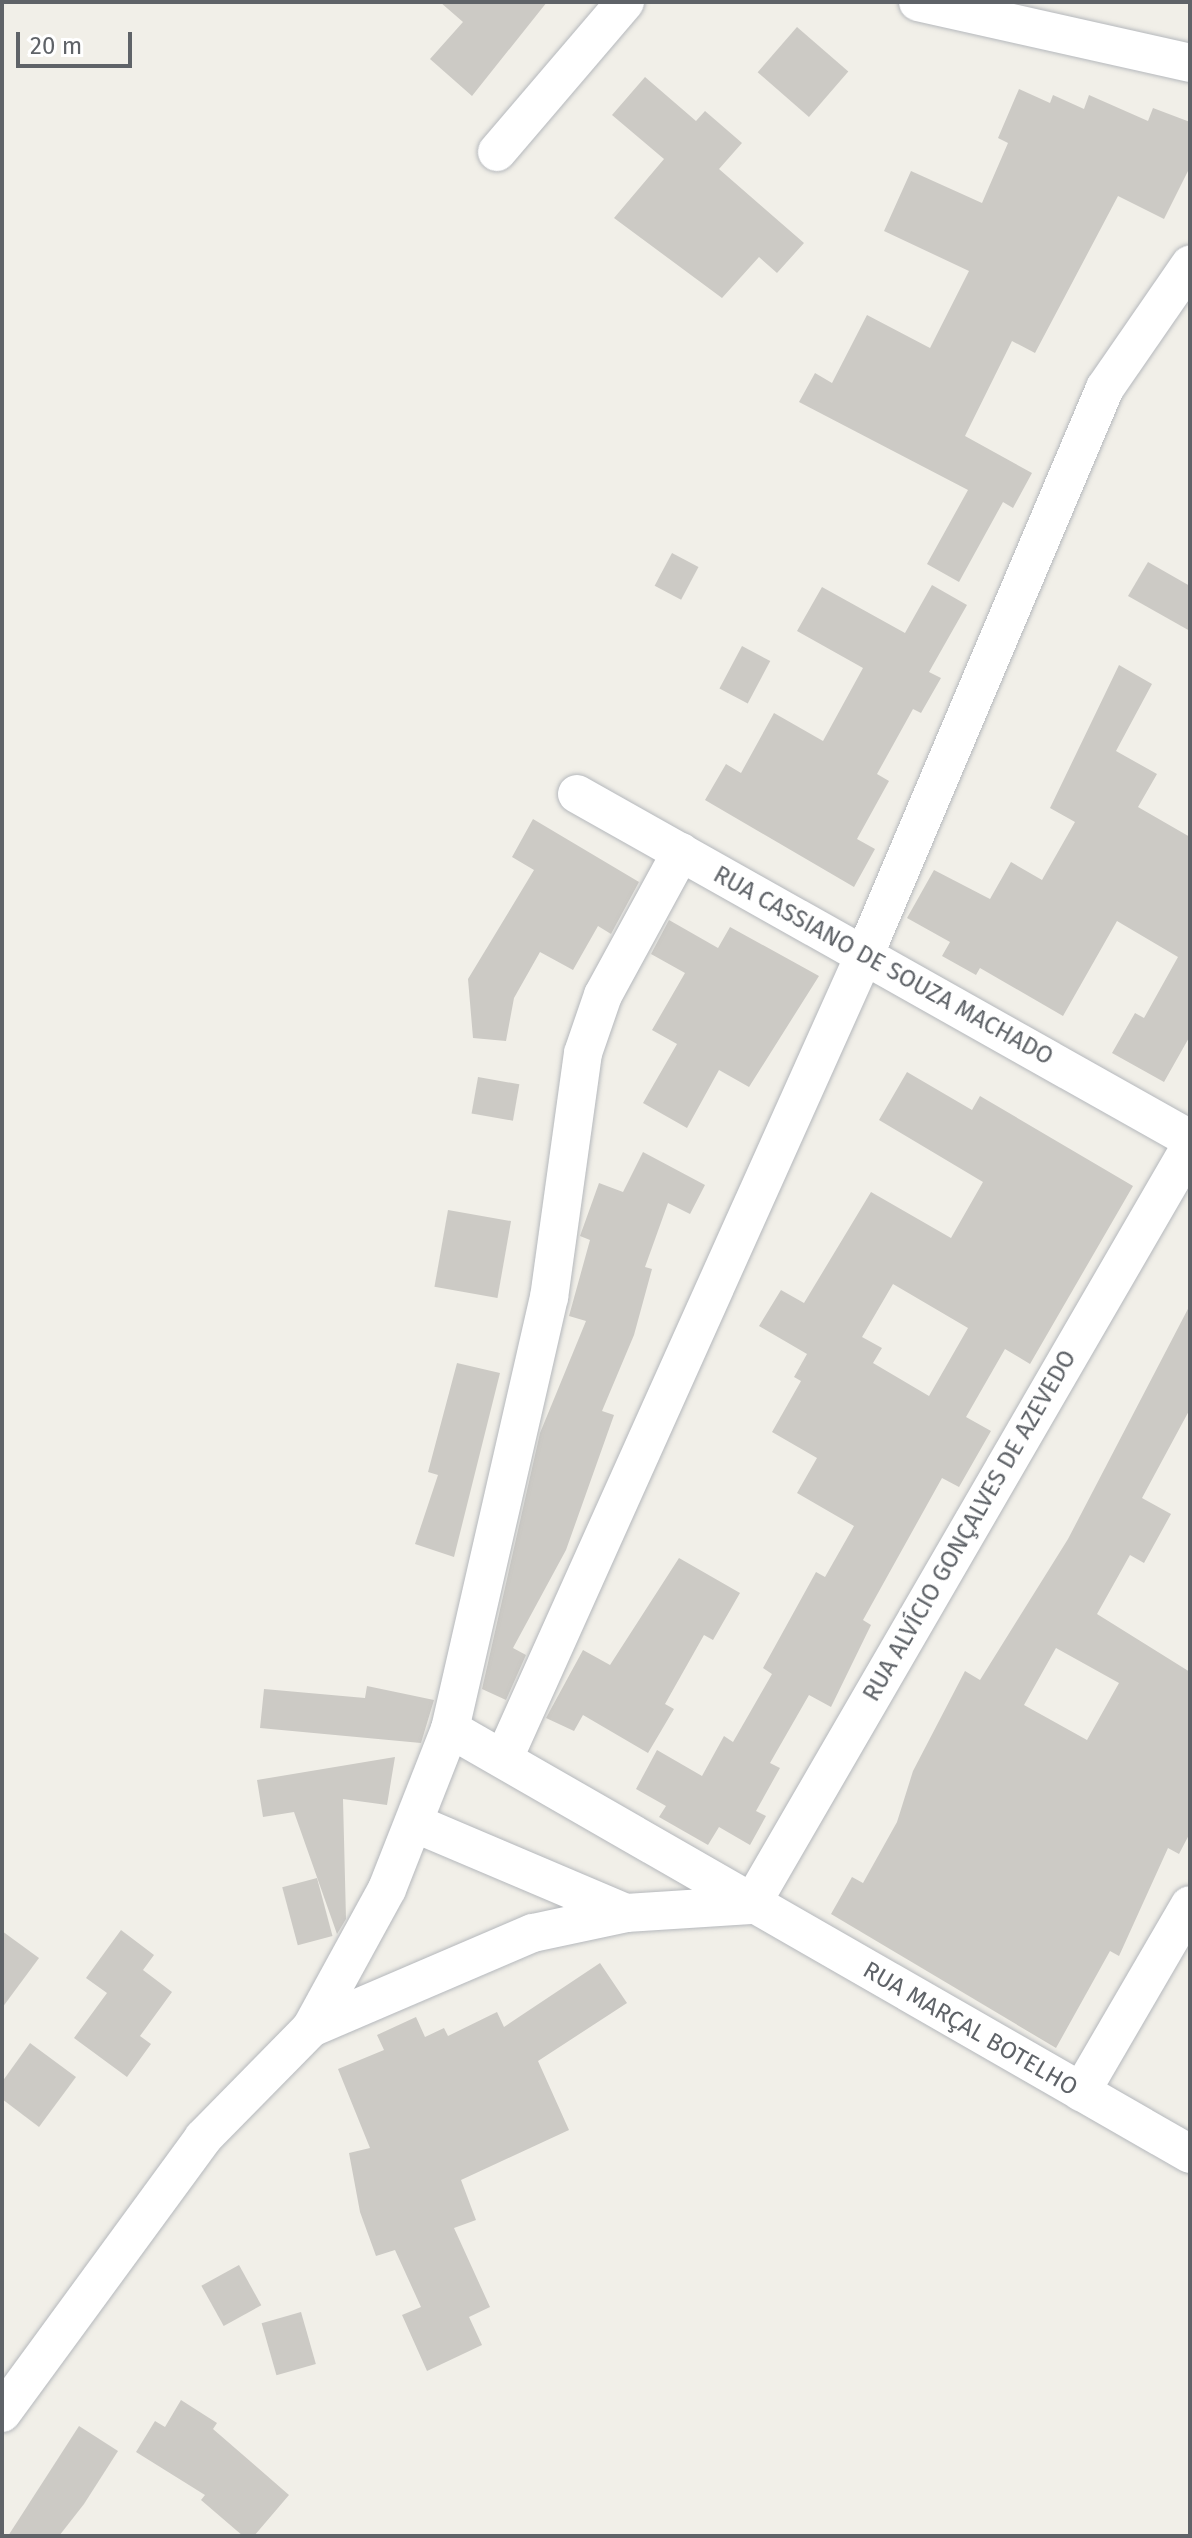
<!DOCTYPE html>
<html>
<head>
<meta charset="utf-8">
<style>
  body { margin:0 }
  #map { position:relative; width:1192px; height:2538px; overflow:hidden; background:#f1efe8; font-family:"Fira Sans",sans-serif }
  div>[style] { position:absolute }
  .building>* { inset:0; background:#cccac5; transform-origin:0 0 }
  .roads { filter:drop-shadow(0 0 2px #b5b8bc) drop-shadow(0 0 2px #b5b8bc) }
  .minor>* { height:38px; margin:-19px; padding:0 19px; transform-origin:19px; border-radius:19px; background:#fff }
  span { translate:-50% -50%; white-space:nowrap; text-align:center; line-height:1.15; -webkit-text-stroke:6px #fff; paint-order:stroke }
  .street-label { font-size:24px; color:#5f6368 }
  .frame { position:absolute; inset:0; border:4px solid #5f6368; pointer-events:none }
  .scale { position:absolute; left:16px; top:32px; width:116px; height:36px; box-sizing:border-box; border:4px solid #5f6368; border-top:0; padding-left:10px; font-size:24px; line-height:28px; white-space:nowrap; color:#5f6368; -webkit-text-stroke:6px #fff; paint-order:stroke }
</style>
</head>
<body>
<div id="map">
  <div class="building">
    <div style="clip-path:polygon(440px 2px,547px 2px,472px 96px,430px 59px,463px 22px)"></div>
    <div style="left:797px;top:27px;width:68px;height:60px;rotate:41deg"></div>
    <div style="clip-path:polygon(645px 77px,696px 121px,705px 111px,742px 143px,719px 169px,804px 243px,777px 273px,759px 257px,722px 298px,614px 218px,664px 159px,612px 115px)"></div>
    <div style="clip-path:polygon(1019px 89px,1050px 103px,1053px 95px,1084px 109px,1089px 95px,1148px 121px,1153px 108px,1190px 122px,1190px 167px,1164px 219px,1118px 196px,1035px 353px,1012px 341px,965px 436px,1032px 473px,1013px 508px,1003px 502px,959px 582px,927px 564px,968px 490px,799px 402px,815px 373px,832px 383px,867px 315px,930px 348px,969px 271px,884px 231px,911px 171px,982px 203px,1008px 143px,998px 138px)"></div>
    <div style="left:672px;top:553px;width:30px;height:37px;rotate:28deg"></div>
    <div style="clip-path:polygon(1148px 562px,1190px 586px,1190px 631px,1128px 596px)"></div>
    <div style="clip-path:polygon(932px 585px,967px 605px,929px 672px,941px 678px,921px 713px,913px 709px,877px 774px,889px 781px,857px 839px,875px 849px,854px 887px,705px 800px,726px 764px,741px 773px,774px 713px,823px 741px,863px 668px,797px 631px,822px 587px,905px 633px)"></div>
    <div style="left:742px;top:646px;width:32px;height:48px;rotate:28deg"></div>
    <div style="clip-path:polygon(1119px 665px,1152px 684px,1116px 751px,1157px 774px,1138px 807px,1190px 837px,1190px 1036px,1164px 1082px,1112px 1053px,1135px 1013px,1144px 1018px,1178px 957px,1117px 921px,1063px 1016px,980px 968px,976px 975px,942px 956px,950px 942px,907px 918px,934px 870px,990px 899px,1011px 862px,1042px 880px,1075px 822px,1050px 808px)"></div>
    <div style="clip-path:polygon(533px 819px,639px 882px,611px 934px,598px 926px,573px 970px,540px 952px,514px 998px,506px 1041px,473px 1038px,468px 979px,534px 870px,512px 857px)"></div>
    <div style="clip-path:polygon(669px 920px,718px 948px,730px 927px,819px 976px,749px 1087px,719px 1070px,687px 1128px,643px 1103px,677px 1044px,652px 1030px,685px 973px,651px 954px)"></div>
    <div style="clip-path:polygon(evenodd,907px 1072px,972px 1110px,980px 1096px,1133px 1186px,1030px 1364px,1005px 1349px,966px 1417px,991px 1431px,959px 1487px,942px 1478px,863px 1620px,871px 1625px,831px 1707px,809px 1695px,770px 1763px,780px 1768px,756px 1811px,766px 1816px,750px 1845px,719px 1827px,708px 1845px,659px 1817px,666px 1806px,636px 1789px,657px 1750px,702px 1776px,724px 1736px,733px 1742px,772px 1674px,763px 1668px,816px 1572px,825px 1577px,854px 1526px,797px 1493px,817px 1458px,772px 1432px,801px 1381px,794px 1377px,807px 1354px,759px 1326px,781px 1290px,804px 1303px,871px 1192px,951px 1238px,983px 1182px,879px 1120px,907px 1072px,893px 1284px,968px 1328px,929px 1396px,873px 1363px,882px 1348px,862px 1337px,893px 1284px)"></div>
    <div style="left:478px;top:1077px;width:42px;height:37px;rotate:10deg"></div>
    <div style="clip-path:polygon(643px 1152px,705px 1185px,690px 1214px,668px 1203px,645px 1267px,652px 1269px,634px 1335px,602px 1411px,614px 1415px,566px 1550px,513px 1648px,526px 1655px,506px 1700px,482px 1689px,540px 1433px,586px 1321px,569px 1316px,590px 1240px,580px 1236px,599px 1183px,623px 1192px)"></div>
    <div style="left:448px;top:1210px;width:64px;height:78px;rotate:10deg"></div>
    <div style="clip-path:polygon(evenodd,1190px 1305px,1190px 1409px,1142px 1498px,1171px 1514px,1144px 1563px,1130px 1555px,1097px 1614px,1190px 1672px,1190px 1833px,1179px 1854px,1168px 1848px,1119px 1956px,1110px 1951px,1056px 2048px,831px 1914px,852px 1877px,863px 1883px,897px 1822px,913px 1771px,965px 1671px,980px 1680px,1068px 1539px,1190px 1305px,1056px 1648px,1119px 1683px,1087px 1740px,1024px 1705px,1056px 1648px)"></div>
    <div style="clip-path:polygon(457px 1363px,500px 1373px,454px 1557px,415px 1544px,438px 1475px,428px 1472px)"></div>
    <div style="clip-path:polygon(679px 1558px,740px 1593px,713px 1640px,704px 1635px,665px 1704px,674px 1709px,648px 1753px,583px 1715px,574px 1731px,546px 1718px,583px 1650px,610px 1665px)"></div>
    <div style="clip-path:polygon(367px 1686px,434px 1700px,421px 1743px,260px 1728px,264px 1689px,365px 1698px)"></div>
    <div style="clip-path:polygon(395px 1757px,387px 1805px,343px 1799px,346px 1919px,337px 1934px,294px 1812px,263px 1817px,257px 1780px)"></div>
    <div style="left:317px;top:1878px;width:60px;height:36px;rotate:75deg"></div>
    <div style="clip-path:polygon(121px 1930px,154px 1955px,143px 1970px,172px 1992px,140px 2036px,151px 2044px,127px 2077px,74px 2038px,107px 1993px,86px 1978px)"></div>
    <div style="clip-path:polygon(2px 1931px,39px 1958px,2px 2008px)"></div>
    <div style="clip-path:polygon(600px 1963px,627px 2003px,538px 2061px,569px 2130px,461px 2180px,476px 2220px,454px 2228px,490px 2307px,469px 2317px,482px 2345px,427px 2371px,402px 2315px,421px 2307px,395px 2250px,376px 2256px,360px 2212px,349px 2153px,370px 2148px,338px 2069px,384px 2050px,377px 2035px,416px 2017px,425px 2037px,444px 2028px,448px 2036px,497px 2012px,504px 2027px)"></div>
    <div style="clip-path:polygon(30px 2043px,76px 2077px,39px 2127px,2px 2099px,2px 2082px)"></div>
    <div style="left:239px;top:2265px;width:46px;height:43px;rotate:61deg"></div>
    <div style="left:301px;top:2312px;width:54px;height:41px;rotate:74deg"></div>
    <div style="clip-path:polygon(181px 2400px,217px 2423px,213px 2429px,289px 2495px,254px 2536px,243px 2536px,201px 2500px,205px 2495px,136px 2452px,155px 2421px,165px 2427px)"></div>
    <div style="clip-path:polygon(79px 2426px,118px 2451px,84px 2504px,59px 2536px,8px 2536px)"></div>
  </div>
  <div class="roads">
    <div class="minor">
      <div style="left:918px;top:2px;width:279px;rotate:12.6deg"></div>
      <div style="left:497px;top:152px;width:197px;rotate:-49.5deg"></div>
      <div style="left:577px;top:794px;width:703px;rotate:29.37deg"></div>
      <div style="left:681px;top:852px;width:163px;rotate:118.6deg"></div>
      <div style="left:603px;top:995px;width:61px;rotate:109deg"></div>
      <div style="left:583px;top:1053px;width:246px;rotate:97.9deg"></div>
      <div style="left:549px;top:1297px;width:443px;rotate:102.9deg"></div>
      <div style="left:450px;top:1729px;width:853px;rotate:29.87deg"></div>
      <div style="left:504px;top:1758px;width:879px;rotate:-65.83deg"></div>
      <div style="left:864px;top:956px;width:617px;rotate:-67.01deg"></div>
      <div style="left:1105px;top:388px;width:150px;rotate:-55.4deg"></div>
      <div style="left:414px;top:1823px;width:230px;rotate:23deg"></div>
      <div style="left:751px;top:1905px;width:876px;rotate:-59.92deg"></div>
      <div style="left:311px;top:2028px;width:158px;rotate:-61.3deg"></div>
      <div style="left:387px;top:1889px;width:172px;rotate:-68.5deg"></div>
      <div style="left:1081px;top:2092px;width:216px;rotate:-59.8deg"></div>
      <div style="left:2px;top:2413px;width:341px;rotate:-53.8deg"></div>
      <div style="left:203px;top:2138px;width:154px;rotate:-45.5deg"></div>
      <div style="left:311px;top:2028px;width:241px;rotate:-23.2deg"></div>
      <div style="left:533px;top:1933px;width:95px;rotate:-12.1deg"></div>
      <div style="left:626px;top:1913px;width:125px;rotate:-3.7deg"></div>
    </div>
  </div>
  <div class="street-label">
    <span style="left:883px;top:966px;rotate:29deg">RUA CASSIANO DE SOUZA MACHADO</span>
    <span style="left:970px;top:1526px;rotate:-60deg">RUA ALVÍCIO GONÇALVES DE AZEVEDO</span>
    <span style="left:970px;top:2029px;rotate:30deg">RUA MARÇAL BOTELHO</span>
  </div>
  <div class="frame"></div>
  <div class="scale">20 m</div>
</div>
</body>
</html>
